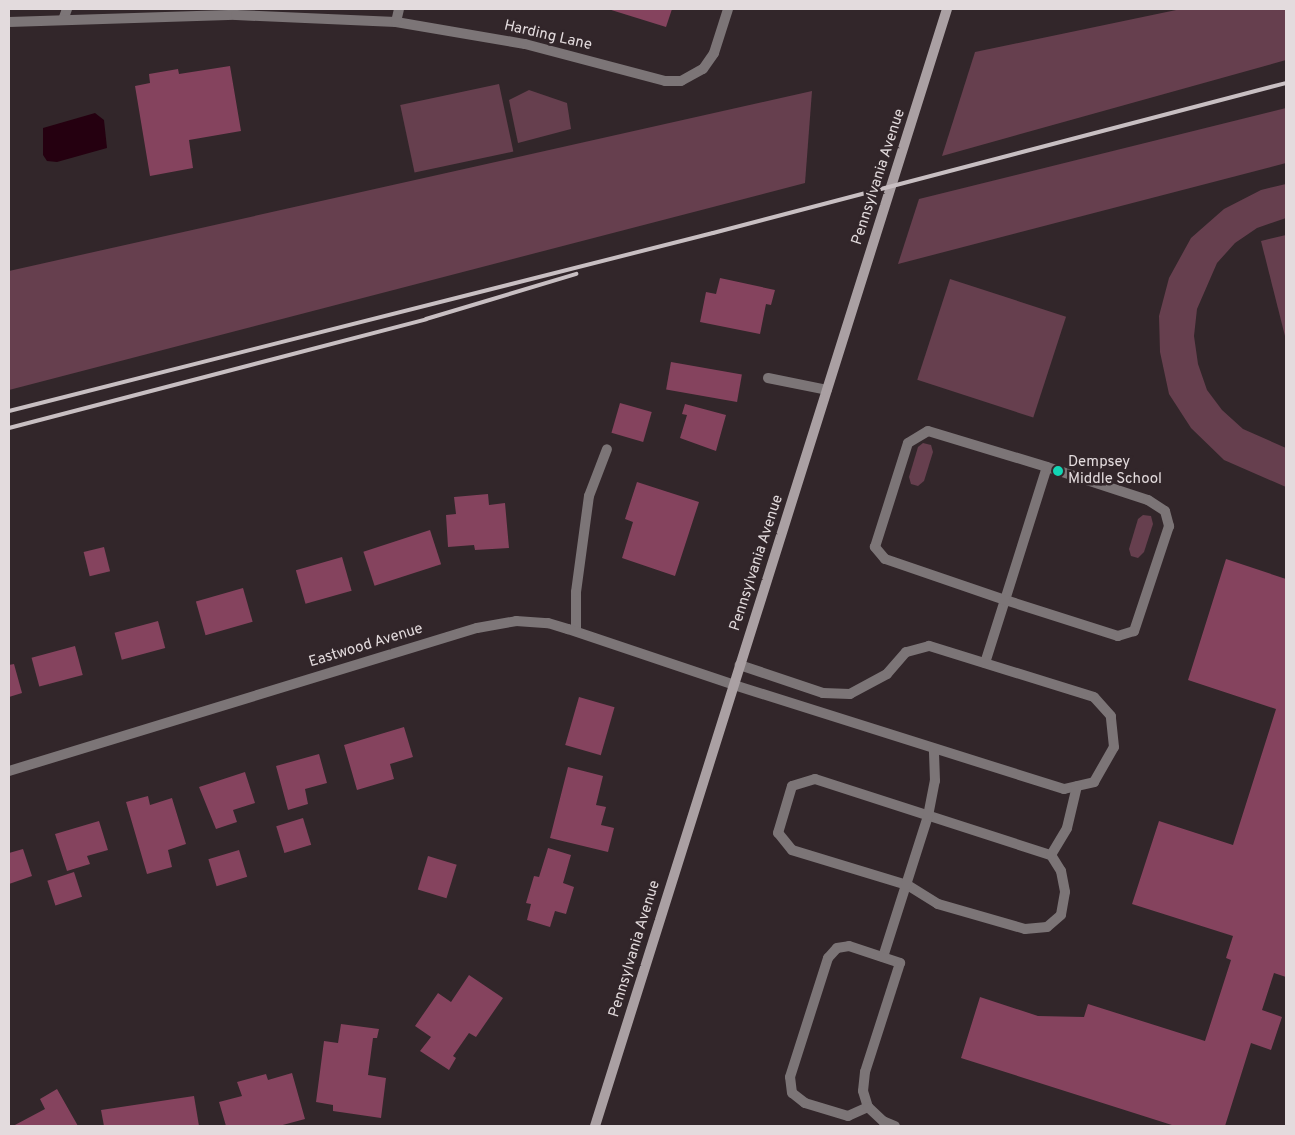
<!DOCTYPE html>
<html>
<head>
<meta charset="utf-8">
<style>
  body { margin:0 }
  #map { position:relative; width:1295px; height:1135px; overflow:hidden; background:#32262a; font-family:Overpass,sans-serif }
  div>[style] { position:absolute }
  .green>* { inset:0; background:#663f4e; transform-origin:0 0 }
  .water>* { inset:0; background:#250010 }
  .building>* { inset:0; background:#85435e; transform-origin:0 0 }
  .lane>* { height:10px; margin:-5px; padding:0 5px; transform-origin:5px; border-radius:5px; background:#7c7577 }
  .street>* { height:10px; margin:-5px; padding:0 5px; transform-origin:5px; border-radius:5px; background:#7c7577 }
  .secondary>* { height:10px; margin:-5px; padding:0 5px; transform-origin:5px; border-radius:5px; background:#aaa0a3 }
  .rail>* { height:4px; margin:-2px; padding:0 2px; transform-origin:2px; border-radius:2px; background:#c8bfc2 }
  .dots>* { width:14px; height:14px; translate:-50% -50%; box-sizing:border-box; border:2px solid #32262a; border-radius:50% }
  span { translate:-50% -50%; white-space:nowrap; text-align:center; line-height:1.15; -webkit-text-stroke:5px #32262a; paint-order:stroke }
  .street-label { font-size:15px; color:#e3dbdd }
  .poi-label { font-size:15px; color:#e3dbdd }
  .left { translate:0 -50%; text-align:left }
  .frame { position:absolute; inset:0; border:10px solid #e3dbdd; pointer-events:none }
</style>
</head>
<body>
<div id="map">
  <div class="green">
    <div style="clip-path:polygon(1181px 9px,1286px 9px,1286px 60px,942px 156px,975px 52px)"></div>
    <div style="left:499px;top:84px;width:69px;height:101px;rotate:78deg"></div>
    <div style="clip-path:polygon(529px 90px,567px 103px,571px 129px,518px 143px,509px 100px)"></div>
    <div style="clip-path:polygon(812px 91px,805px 183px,9px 390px,9px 271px)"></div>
    <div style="clip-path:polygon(1286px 108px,1286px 163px,898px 264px,919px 199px)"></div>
    <div style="clip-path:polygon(1286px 184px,1286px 218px,1257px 228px,1235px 243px,1217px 263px,1197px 309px,1194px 336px,1198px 364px,1207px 390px,1222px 410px,1243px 429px,1286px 448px,1286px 487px,1224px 460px,1191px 428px,1169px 394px,1160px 352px,1159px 316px,1169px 278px,1191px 238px,1224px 209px,1261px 190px)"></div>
    <div style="clip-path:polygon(1286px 235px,1286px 340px,1261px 241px)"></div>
    <div style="left:950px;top:279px;width:122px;height:106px;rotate:18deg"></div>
    <div style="clip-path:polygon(923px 443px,931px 445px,933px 452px,924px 481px,918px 486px,911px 484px,909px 477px,918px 447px)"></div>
    <div style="clip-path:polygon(1143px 515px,1151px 516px,1153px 524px,1144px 552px,1138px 558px,1131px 556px,1129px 549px,1138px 519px)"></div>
  </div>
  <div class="water">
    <div style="clip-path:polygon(95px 113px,104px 120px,107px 148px,57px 162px,47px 161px,43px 155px,43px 128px)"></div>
  </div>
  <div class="building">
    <div style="clip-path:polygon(608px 9px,672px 9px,666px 27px)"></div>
    <div style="clip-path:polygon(230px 66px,241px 131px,189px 140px,193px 168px,150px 176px,135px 86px,150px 83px,149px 74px,178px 69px,179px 74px)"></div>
    <div style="clip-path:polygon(720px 278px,775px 290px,771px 305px,766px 304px,760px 334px,700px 322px,706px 292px,716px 294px)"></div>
    <div style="left:671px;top:362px;width:72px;height:28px;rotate:10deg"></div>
    <div style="left:620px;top:403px;width:33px;height:31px;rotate:16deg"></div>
    <div style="clip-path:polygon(685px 404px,726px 415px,716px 451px,680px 438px,687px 415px,682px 414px)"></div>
    <div style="clip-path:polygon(637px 482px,699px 502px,675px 576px,622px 558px,633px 522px,625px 519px)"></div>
    <div style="clip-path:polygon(488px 494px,489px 505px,505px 503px,509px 548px,475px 550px,474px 545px,448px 547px,446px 515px,456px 514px,454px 497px)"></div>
    <div style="left:430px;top:530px;width:36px;height:70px;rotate:72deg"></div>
    <div style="left:104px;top:547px;width:25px;height:21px;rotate:76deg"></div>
    <div style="left:342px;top:557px;width:35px;height:48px;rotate:74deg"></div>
    <div style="clip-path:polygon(1226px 559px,1286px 579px,1286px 977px,1274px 973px,1262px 1010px,1282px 1017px,1271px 1050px,1251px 1043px,1225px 1126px,1175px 1126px,961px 1058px,980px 997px,1038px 1016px,1084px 1017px,1088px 1004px,1205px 1041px,1231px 960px,1226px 958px,1233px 936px,1132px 904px,1159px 821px,1233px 845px,1276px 709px,1188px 680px)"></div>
    <div style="left:243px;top:588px;width:35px;height:49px;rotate:74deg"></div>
    <div style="left:158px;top:621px;width:28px;height:45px;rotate:75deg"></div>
    <div style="left:75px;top:646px;width:30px;height:45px;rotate:75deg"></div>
    <div style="clip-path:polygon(14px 664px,22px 693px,9px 697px,9px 665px)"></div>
    <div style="left:579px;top:697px;width:37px;height:50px;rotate:16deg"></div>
    <div style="clip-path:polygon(404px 727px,413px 757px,390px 764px,394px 779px,357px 790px,344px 745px)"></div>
    <div style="clip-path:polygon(319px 754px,327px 783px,305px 789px,308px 804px,288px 810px,276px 766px)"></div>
    <div style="clip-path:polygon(568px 767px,603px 776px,596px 805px,606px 807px,601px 825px,614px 828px,608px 852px,550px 838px)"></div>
    <div style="clip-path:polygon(245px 772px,255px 803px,233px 810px,237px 822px,216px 829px,199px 787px)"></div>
    <div style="clip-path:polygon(148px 796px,150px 805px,172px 798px,186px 844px,168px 850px,172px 867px,147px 874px,126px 802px)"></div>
    <div style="left:303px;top:818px;width:28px;height:28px;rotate:73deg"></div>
    <div style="clip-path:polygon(99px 821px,108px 850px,87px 856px,90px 864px,67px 871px,55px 834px)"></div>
    <div style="clip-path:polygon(548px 848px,571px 855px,563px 883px,574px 887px,566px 914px,555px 911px,550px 927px,527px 920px,531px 904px,526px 903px,534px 876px,539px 877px)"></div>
    <div style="clip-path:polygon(23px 849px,32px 876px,9px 884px,9px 853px)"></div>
    <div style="left:239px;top:850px;width:28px;height:32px;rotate:73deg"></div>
    <div style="left:428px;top:856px;width:30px;height:35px;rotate:17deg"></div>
    <div style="left:74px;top:872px;width:26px;height:28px;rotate:72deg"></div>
    <div style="clip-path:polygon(469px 975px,503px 998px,476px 1037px,469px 1033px,453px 1056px,456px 1058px,449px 1070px,420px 1051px,431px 1037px,415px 1026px,438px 993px,451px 1002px)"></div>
    <div style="clip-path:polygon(341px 1024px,379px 1029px,377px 1038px,373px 1038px,368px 1075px,386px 1078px,381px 1118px,333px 1111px,333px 1105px,316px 1102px,324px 1041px,338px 1043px)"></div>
    <div style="clip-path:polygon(292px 1073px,305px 1119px,279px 1126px,226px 1126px,219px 1102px,242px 1096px,237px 1082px,266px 1074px,268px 1080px)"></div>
    <div style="clip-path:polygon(57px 1089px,78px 1126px,13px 1126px,45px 1109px,40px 1099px)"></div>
    <div style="clip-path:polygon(194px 1096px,199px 1126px,104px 1126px,101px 1110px)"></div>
  </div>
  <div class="lane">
    <div style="left:768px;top:378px;width:60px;rotate:11.5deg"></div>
    <div style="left:576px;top:631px;width:39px;rotate:-90deg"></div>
    <div style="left:576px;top:592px;width:97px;rotate:-82.3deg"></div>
    <div style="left:589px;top:496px;width:50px;rotate:-69deg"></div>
    <div style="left:985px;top:663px;width:66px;rotate:-72.4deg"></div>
    <div style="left:1005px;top:600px;width:139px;rotate:-72.5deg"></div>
    <div style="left:1047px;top:467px;width:106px;rotate:18.1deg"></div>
    <div style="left:1148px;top:500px;width:20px;rotate:33deg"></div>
    <div style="left:1165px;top:511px;width:16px;rotate:75deg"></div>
    <div style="left:1169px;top:526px;width:111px;rotate:108.4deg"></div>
    <div style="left:1134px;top:631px;width:17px;rotate:163deg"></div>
    <div style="left:1118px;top:636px;width:119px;rotate:-162.3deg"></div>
    <div style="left:1005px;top:600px;width:127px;rotate:-161.1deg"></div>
    <div style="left:885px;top:559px;width:16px;rotate:-130deg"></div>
    <div style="left:875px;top:547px;width:109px;rotate:-72.4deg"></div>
    <div style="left:908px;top:443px;width:23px;rotate:-31deg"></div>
    <div style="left:928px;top:431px;width:124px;rotate:16.8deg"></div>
    <div style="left:734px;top:685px;width:346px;rotate:17.5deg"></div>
    <div style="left:1064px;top:789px;width:31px;rotate:-13deg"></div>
    <div style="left:1094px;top:782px;width:40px;rotate:-60.3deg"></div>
    <div style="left:1114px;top:747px;width:31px;rotate:-96deg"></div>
    <div style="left:1111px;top:716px;width:25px;rotate:-132deg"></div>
    <div style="left:1094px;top:697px;width:173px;rotate:-162.8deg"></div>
    <div style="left:929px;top:646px;width:24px;rotate:165deg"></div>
    <div style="left:906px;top:652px;width:29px;rotate:131deg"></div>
    <div style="left:887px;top:674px;width:42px;rotate:151.6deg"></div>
    <div style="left:850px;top:694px;width:27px;rotate:-178deg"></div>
    <div style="left:823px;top:693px;width:88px;rotate:-161.4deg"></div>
    <div style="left:815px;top:779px;width:248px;rotate:17.9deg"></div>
    <div style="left:1051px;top:855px;width:19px;rotate:58deg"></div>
    <div style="left:1061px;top:871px;width:21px;rotate:79deg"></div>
    <div style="left:1065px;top:892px;width:23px;rotate:100deg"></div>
    <div style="left:1061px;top:915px;width:18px;rotate:139deg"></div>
    <div style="left:1047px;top:927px;width:22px;rotate:175deg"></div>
    <div style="left:1025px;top:929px;width:91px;rotate:-164deg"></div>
    <div style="left:938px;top:904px;width:36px;rotate:-148deg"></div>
    <div style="left:907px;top:885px;width:120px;rotate:-163.1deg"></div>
    <div style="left:792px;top:850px;width:22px;rotate:-129deg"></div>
    <div style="left:778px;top:833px;width:49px;rotate:-73.4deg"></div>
    <div style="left:792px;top:786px;width:24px;rotate:-17deg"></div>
    <div style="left:1051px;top:855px;width:31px;rotate:-59deg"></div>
    <div style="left:1067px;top:828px;width:43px;rotate:-76.6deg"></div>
    <div style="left:883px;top:957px;width:148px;rotate:-72.3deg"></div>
    <div style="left:928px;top:816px;width:36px;rotate:-79deg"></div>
    <div style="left:935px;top:781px;width:32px;rotate:-92deg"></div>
    <div style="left:868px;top:1107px;width:22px;rotate:156deg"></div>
    <div style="left:848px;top:1116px;width:45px;rotate:-163.2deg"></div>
    <div style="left:805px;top:1103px;width:16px;rotate:-142deg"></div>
    <div style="left:792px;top:1093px;width:16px;rotate:-97deg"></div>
    <div style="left:790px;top:1077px;width:125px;rotate:-72.3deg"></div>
    <div style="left:828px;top:958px;width:13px;rotate:-48deg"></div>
    <div style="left:837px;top:948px;width:12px;rotate:-9deg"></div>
    <div style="left:849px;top:946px;width:54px;rotate:18.4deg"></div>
    <div style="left:900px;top:963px;width:114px;rotate:107.8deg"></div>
    <div style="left:865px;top:1072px;width:19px;rotate:96deg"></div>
    <div style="left:863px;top:1091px;width:17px;rotate:73deg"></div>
    <div style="left:868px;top:1107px;width:21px;rotate:43deg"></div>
    <div style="left:883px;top:1121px;width:13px;rotate:23deg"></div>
  </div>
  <div class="street">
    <div style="left:63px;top:20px;width:12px;rotate:-70deg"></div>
    <div style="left:9px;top:22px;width:227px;rotate:-1.8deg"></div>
    <div style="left:236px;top:15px;width:160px;rotate:2.5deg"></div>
    <div style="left:396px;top:22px;width:131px;rotate:9.7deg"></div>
    <div style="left:525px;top:44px;width:145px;rotate:14.8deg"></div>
    <div style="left:665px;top:81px;width:16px"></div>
    <div style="left:681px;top:81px;width:25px;rotate:-29deg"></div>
    <div style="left:703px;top:69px;width:19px;rotate:-55deg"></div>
    <div style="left:714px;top:53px;width:46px;rotate:-72.3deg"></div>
    <div style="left:396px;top:22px;width:13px;rotate:-77deg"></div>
    <div style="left:9px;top:771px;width:489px;rotate:-17deg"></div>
    <div style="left:477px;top:628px;width:40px;rotate:-10deg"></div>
    <div style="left:516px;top:621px;width:32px;rotate:4deg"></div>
    <div style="left:548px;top:623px;width:21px;rotate:17deg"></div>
    <div style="left:568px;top:629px;width:175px;rotate:18.6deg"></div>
  </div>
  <div class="secondary">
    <div style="left:595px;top:1126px;width:1171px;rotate:-72.51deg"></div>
  </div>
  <div class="rail">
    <div style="left:9px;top:411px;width:726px;rotate:-14.19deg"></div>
    <div style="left:713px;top:233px;width:592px;rotate:-14.67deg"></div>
    <div style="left:9px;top:428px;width:431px;rotate:-14.6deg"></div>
    <div style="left:426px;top:319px;width:157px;rotate:-16.7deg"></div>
  </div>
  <div class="dots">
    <div style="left:1058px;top:471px;background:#12d5b4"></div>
  </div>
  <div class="street-label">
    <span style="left:548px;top:36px;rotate:13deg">Harding Lane</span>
    <span style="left:879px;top:177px;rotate:-72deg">Pennsylvania Avenue</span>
    <span style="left:757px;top:563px;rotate:-72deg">Pennsylvania Avenue</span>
    <span style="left:366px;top:646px;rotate:-17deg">Eastwood Avenue</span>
    <span style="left:635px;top:949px;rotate:-73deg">Pennsylvania Avenue</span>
  </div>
  <div class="poi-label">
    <span class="left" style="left:1068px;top:471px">Dempsey<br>Middle School</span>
  </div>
  <div class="frame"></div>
</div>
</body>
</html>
